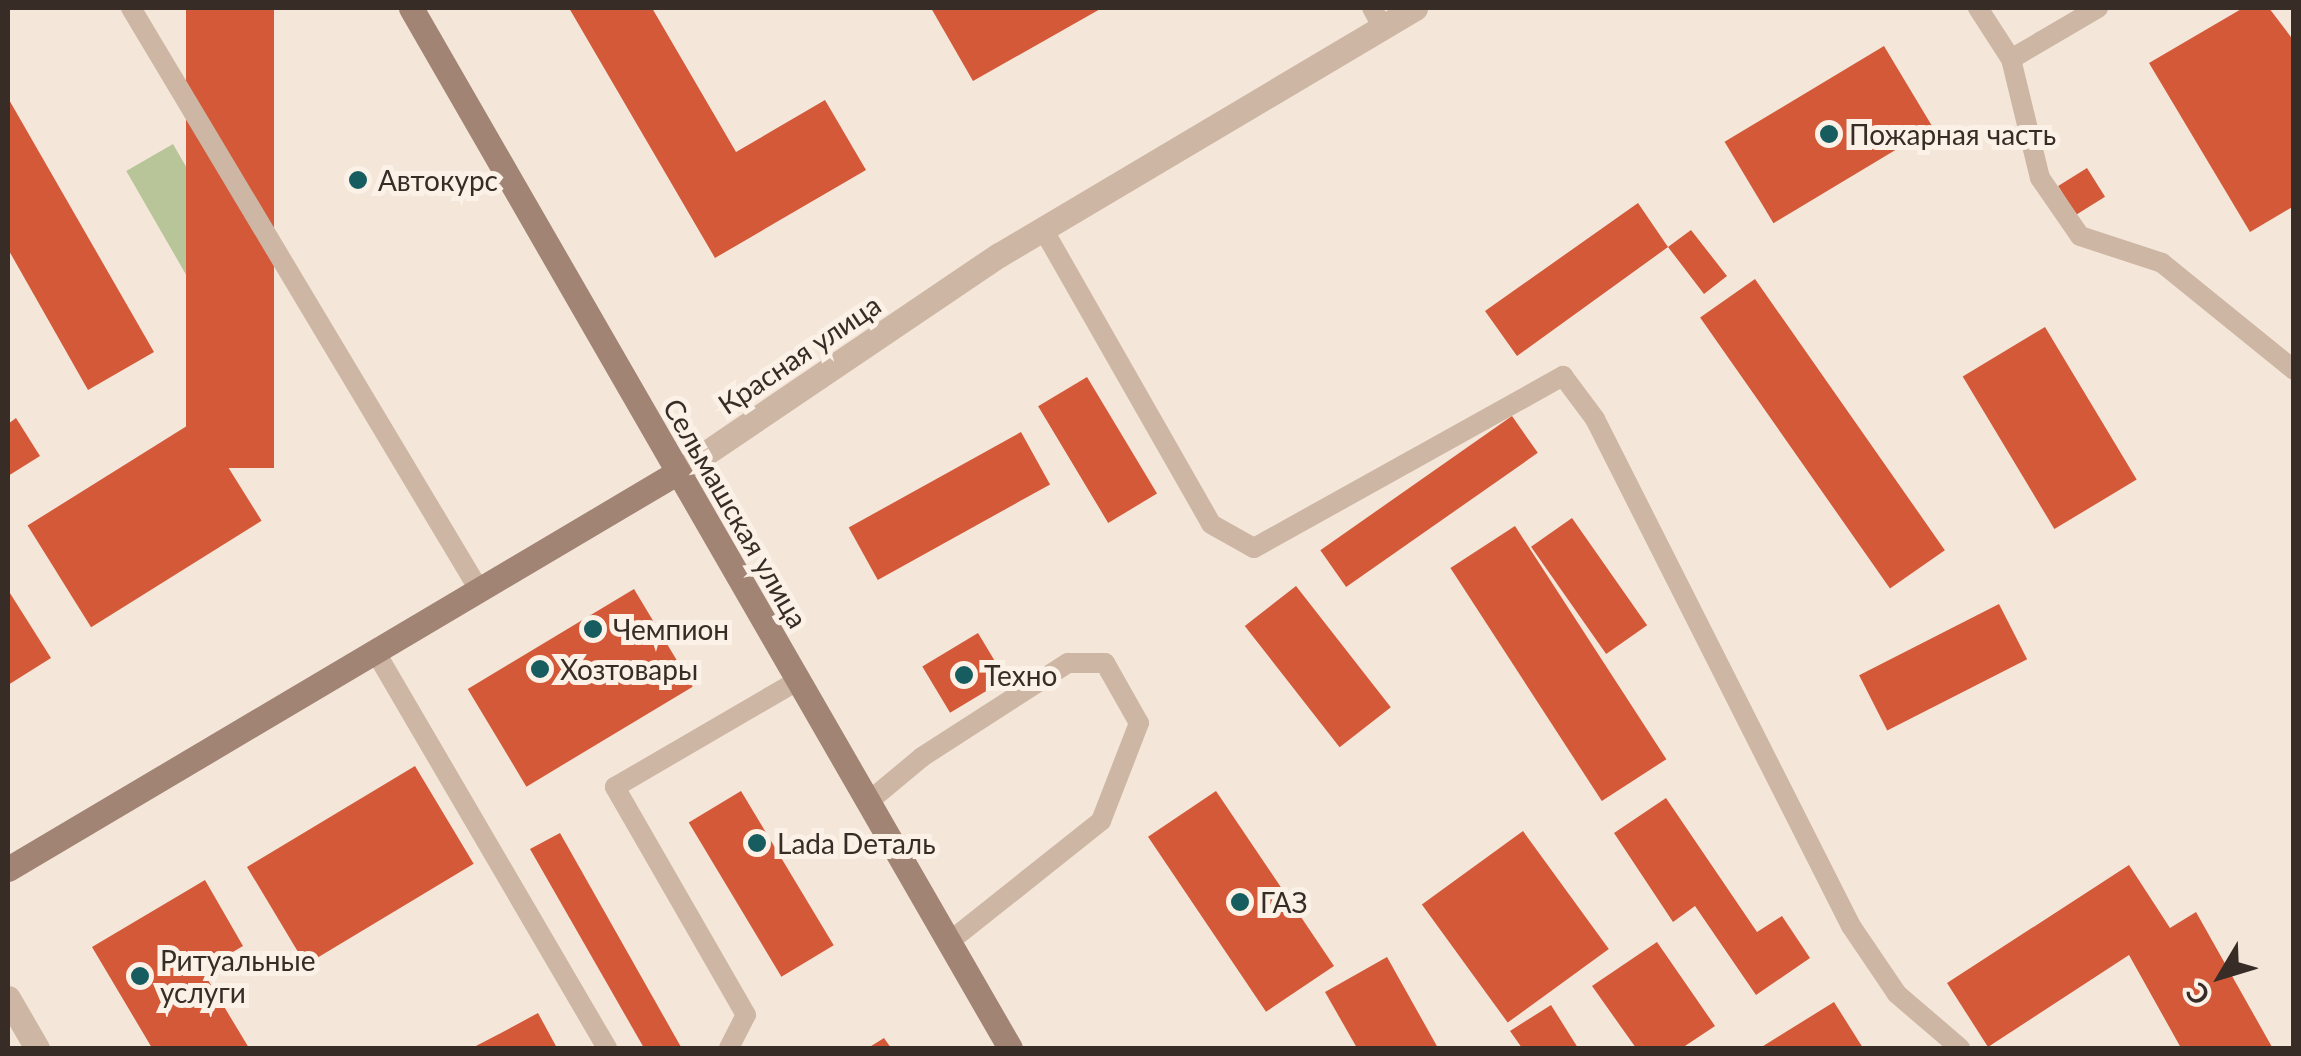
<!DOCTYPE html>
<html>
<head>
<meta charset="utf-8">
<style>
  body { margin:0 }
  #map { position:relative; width:2301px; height:1056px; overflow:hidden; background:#f4e7da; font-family:Lato,sans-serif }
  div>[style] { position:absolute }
  .green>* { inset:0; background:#b7c598; transform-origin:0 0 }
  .building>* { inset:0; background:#d35939; transform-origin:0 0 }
  .lane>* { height:20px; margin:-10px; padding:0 10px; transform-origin:10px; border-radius:10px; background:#ceb6a4 }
  .street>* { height:25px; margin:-12.5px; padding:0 12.5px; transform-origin:12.5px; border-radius:12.5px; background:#ceb6a4 }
  .secondary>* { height:25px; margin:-12.5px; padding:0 12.5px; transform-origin:12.5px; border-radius:12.5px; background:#a28475 }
  .dots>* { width:28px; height:28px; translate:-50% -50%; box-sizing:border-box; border:5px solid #fbf1e6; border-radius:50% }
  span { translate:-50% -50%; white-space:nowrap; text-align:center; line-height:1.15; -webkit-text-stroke:10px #fbf1e6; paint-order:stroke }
  .poi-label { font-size:28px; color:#382c26 }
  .left { translate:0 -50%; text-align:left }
  .street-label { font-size:28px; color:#382c26 }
  .frame { position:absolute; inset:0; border:10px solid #382c26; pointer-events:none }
  .north { position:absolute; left:2171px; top:926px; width:100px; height:100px; -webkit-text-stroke:8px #fbf1e6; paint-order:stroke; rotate:232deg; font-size:28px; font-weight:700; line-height:40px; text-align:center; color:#382c26 }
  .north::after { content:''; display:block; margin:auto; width:35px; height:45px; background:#382c26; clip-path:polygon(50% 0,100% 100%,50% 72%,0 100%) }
</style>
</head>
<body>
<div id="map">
  <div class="green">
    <div style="left:173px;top:144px;width:122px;height:54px;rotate:60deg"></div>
  </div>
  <div class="building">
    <div style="left:186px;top:8px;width:88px;height:460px"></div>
    <div style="clip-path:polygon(569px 8px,652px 8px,736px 152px,825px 100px,866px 170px,715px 258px)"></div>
    <div style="clip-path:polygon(931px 8px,1102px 8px,973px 81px)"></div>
    <div style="clip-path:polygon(2243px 8px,2269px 8px,2294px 41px,2294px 206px,2250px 232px,2149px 63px)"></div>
    <div style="left:1884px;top:46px;width:95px;height:186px;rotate:59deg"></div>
    <div style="clip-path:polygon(8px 98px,154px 352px,88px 390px,8px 249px)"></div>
    <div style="left:2087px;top:168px;width:34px;height:34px;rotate:58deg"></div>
    <div style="clip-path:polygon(1638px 203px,1668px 247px,1691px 230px,1727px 276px,1704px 294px,1668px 247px,1517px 356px,1485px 311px)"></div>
    <div style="left:1755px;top:279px;width:331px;height:67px;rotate:55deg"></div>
    <div style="left:2045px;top:327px;width:178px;height:96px;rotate:59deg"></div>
    <div style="left:1087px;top:377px;width:136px;height:57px;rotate:59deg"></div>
    <div style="left:1512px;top:416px;width:45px;height:234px;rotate:55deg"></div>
    <div style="clip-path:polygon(16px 418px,40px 456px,8px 476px,8px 424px)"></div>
    <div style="left:198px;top:419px;width:120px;height:201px;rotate:58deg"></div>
    <div style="left:1021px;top:432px;width:60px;height:197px;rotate:61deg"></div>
    <div style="left:1572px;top:518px;width:131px;height:50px;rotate:55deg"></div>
    <div style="left:1515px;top:526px;width:278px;height:77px;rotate:57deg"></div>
    <div style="left:1296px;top:586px;width:154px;height:65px;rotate:52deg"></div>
    <div style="left:634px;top:589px;width:114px;height:194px;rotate:59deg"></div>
    <div style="clip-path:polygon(8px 590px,51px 658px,8px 685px)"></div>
    <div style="left:1999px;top:604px;width:62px;height:157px;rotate:63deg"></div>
    <div style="left:978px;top:633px;width:54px;height:65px;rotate:59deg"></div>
    <div style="left:415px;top:766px;width:114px;height:196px;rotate:59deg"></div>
    <div style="left:741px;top:791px;width:180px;height:61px;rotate:59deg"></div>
    <div style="left:1216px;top:791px;width:211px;height:82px;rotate:56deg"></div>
    <div style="clip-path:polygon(1666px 798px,1757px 932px,1782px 916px,1810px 958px,1756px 995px,1695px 906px,1673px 922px,1614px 833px)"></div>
    <div style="left:1523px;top:831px;width:146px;height:125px;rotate:54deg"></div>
    <div style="clip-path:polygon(560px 833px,681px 1047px,678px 1048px,644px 1048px,530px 849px)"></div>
    <div style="clip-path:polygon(2129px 865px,2170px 928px,2196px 912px,2272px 1047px,2181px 1048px,2129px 955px,1988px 1047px,1947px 983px)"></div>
    <div style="clip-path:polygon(205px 880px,243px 946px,202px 970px,249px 1048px,152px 1048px,92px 947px)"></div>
    <div style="clip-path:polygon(1657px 942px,1715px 1026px,1682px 1048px,1636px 1048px,1592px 986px)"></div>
    <div style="clip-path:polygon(1387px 957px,1438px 1048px,1357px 1048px,1325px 992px)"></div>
    <div style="clip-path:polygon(1834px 1002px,1863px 1048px,1760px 1048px)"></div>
    <div style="clip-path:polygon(1551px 1005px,1578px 1048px,1522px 1048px,1510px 1031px)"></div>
    <div style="clip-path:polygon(538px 1013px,557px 1048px,472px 1048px,501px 1033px)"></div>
    <div style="clip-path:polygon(884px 1038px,891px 1048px,868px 1048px)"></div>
  </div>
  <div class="lane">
    <div style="left:131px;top:8px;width:676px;rotate:59.11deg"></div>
    <div style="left:1372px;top:8px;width:21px;rotate:61deg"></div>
    <div style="left:1978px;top:8px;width:61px;rotate:57.1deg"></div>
    <div style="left:2011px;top:59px;width:122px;rotate:76.3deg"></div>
    <div style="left:2040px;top:178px;width:70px;rotate:55.4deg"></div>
    <div style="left:2080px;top:236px;width:86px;rotate:18.2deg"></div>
    <div style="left:2162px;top:263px;width:170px;rotate:39deg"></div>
    <div style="left:2011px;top:59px;width:101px;rotate:-30.4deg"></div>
    <div style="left:1043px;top:229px;width:339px;rotate:60.3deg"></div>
    <div style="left:1211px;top:524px;width:49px;rotate:29.2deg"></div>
    <div style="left:1254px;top:548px;width:354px;rotate:-29.1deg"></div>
    <div style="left:1563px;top:376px;width:54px;rotate:53.3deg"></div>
    <div style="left:1595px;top:419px;width:568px;rotate:63.21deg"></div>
    <div style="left:1851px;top:926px;width:82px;rotate:55.9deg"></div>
    <div style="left:1897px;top:994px;width:83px;rotate:40.6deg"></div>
    <div style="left:375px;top:651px;width:460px;rotate:59.7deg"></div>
    <div style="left:868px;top:802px;width:70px;rotate:-39.8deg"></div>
    <div style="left:922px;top:757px;width:174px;rotate:-32.8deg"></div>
    <div style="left:1068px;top:663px;width:37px"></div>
    <div style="left:1105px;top:663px;width:69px;rotate:60.5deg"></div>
    <div style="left:1139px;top:723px;width:105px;rotate:111.2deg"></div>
    <div style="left:1101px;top:821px;width:194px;rotate:141.5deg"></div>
    <div style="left:729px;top:1048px;width:37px;rotate:-63deg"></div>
    <div style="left:746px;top:1015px;width:263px;rotate:-119.9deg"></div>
    <div style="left:615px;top:787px;width:211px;rotate:-30.2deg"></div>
  </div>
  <div class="street">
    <div style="left:678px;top:472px;width:387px;rotate:-34.1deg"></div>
    <div style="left:999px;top:255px;width:484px;rotate:-30.7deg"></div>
    <div style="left:8px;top:998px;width:58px;rotate:59.9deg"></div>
  </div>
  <div class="secondary">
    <div style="left:411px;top:8px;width:1200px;rotate:60.06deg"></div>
    <div style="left:8px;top:869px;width:779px;rotate:-30.65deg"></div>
  </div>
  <div class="dots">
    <div style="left:1829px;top:134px;background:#175c5e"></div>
    <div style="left:358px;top:180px;background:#175c5e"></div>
    <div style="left:593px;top:629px;background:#175c5e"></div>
    <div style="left:540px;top:669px;background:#175c5e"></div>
    <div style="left:964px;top:675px;background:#175c5e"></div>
    <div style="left:757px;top:843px;background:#175c5e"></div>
    <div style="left:1240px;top:902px;background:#175c5e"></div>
    <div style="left:140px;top:976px;background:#175c5e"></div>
  </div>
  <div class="poi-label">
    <span class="left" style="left:1849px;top:134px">Пожарная часть</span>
    <span class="left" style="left:378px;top:180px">Автокурс</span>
    <span class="left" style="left:613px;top:629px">Чемпион</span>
    <span class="left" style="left:560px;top:669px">Хозтовары</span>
    <span class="left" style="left:984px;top:675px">Техно</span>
    <span class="left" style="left:777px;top:843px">Lada Dеталь</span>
    <span class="left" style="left:1260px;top:902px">ГАЗ</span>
    <span class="left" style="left:160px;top:976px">Ритуальные<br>услуги</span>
  </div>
  <div class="street-label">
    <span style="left:799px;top:354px;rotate:-34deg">Красная улица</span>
    <span style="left:736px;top:513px;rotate:60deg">Сельмашская улица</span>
  </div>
  <div class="frame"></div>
  <div class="north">С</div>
</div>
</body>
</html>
